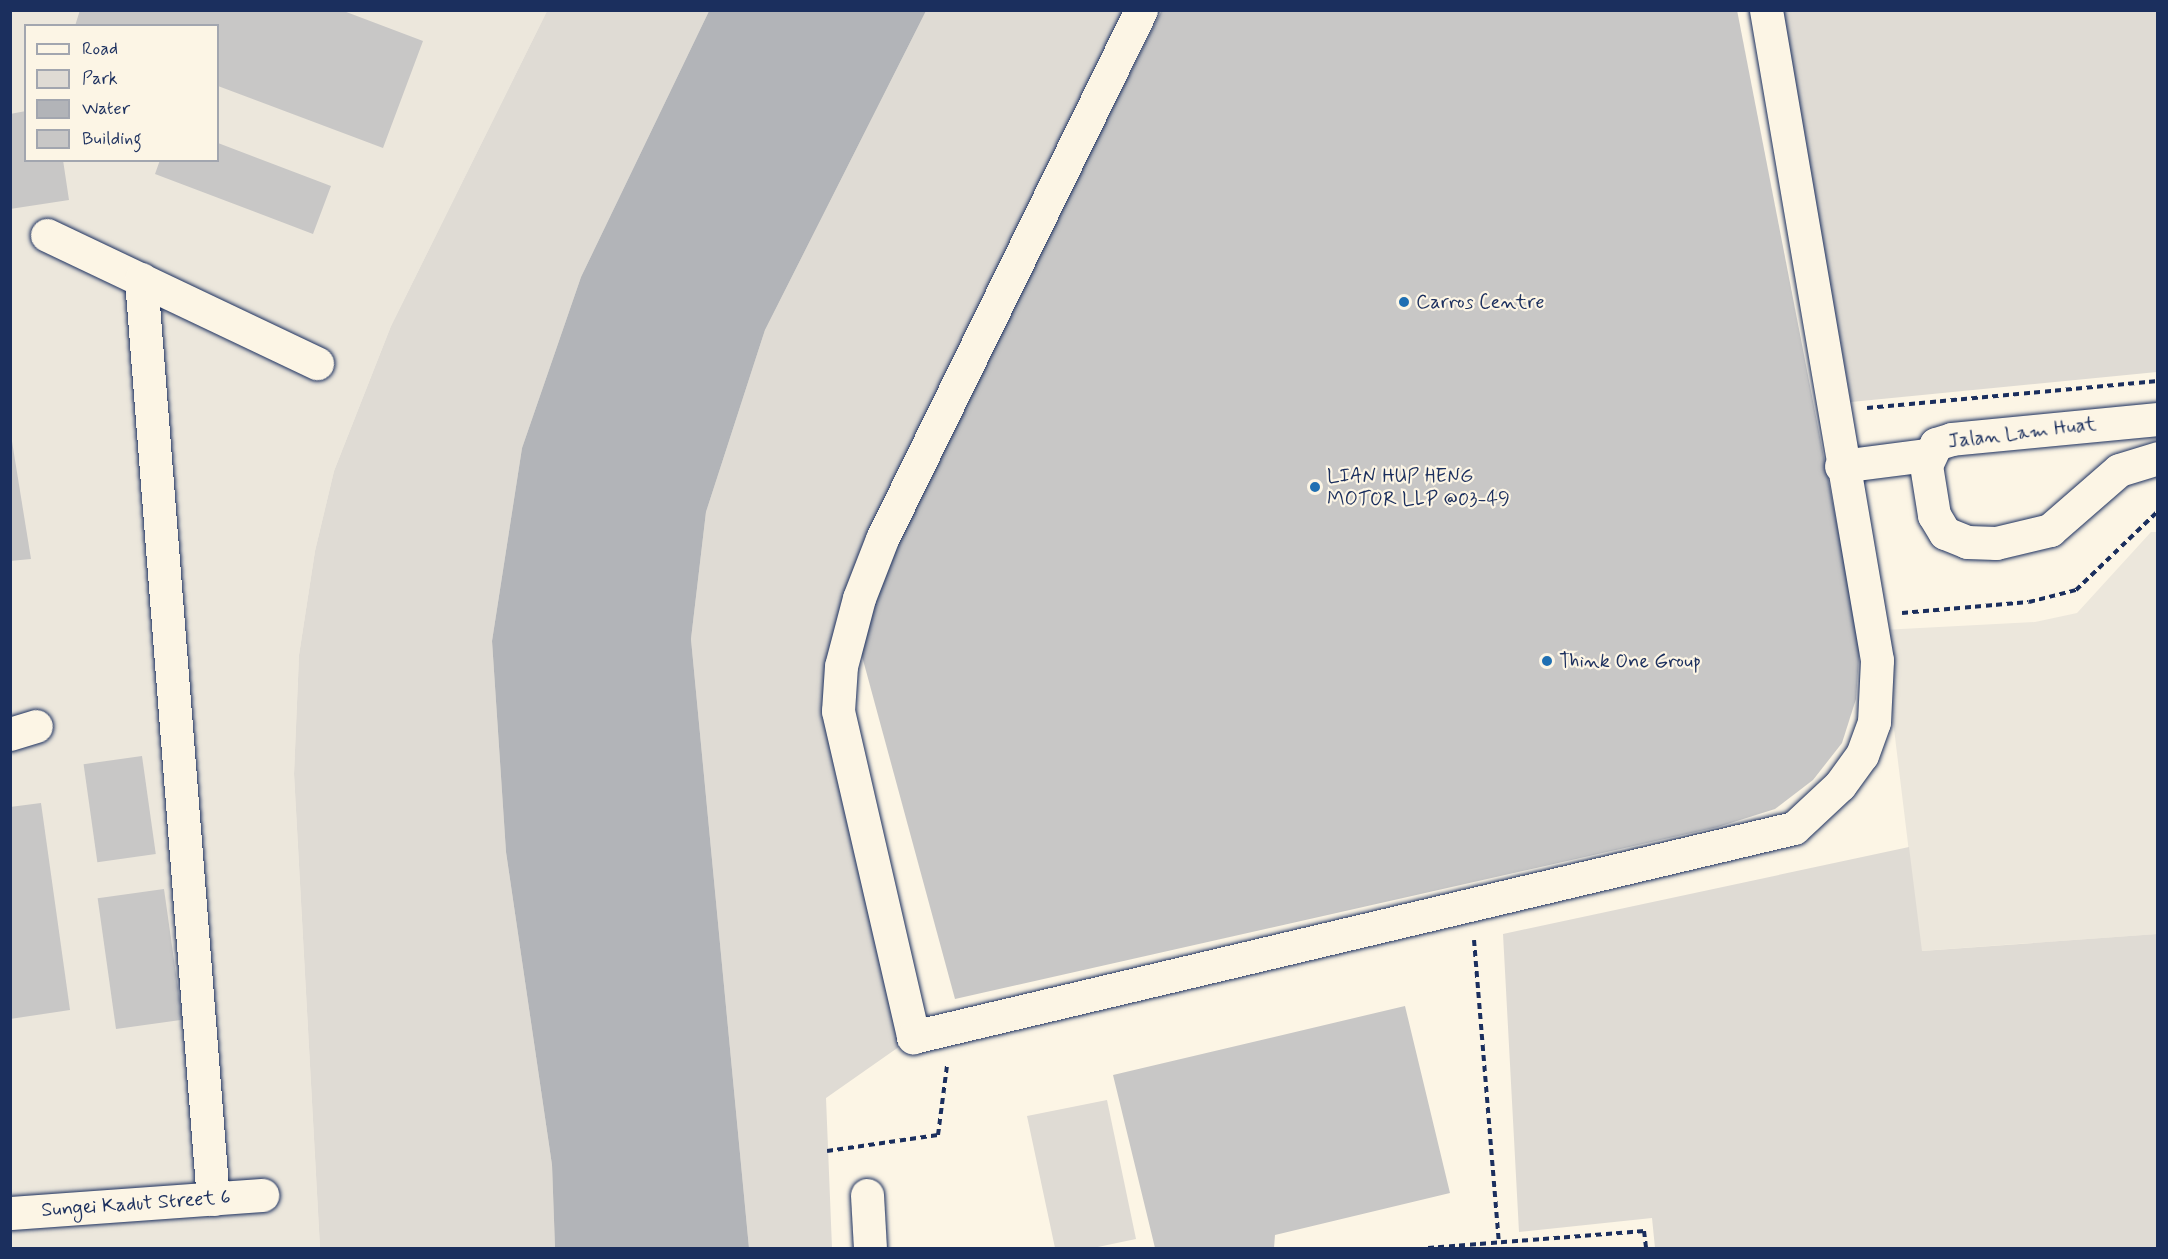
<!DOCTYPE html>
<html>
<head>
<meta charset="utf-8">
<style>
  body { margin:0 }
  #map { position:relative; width:2168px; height:1259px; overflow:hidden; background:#fcf5e5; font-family:Mynerve,sans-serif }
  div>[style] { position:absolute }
  .built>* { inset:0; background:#ece7dc }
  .green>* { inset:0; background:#dfdbd4 }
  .water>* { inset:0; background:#b2b4b8 }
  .building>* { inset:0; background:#c8c7c6; transform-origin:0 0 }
  .path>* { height:4px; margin-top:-2px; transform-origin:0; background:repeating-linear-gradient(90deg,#1b2f5e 0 6px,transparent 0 10.5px) }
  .roads { filter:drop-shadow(0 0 2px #1b2f5e) drop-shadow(0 0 2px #1b2f5e) }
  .minor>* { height:33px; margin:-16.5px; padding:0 16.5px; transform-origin:16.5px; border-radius:16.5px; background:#fcf5e5 }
  .dots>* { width:16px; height:16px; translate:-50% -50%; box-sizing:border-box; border:3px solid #fcf5e5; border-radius:50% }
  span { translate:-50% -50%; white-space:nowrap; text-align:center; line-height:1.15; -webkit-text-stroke:4.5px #fcf5e5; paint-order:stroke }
  .poi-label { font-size:20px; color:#1b2f5e }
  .left { translate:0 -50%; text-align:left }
  .street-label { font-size:20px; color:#1b2f5e }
  .frame { position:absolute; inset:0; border:12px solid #1b2f5e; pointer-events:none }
  .legend { position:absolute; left:24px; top:24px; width:195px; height:138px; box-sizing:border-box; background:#fcf5e5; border:2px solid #a2a6af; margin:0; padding:8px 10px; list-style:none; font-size:18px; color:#1b2f5e }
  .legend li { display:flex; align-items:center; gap:12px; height:30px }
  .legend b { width:30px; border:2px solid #a2a6af }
</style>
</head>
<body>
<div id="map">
  <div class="built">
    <div style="clip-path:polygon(evenodd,10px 11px,547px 11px,391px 326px,334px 471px,315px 551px,299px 655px,294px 774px,320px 1248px,11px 1248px,10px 11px,26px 26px,218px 26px,218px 160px,26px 160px,26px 26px)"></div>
    <div style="clip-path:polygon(2151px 532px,2157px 532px,2157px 934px,1921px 951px,1882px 630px,2035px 622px,2077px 613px)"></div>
  </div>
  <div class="green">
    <div style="clip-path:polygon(547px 11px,709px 11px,581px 277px,522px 448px,492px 641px,506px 852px,552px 1165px,555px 1248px,320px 1248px,294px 774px,299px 655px,315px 551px,334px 471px,391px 326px)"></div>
    <div style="clip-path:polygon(926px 11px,1141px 11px,841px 666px,913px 1037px,826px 1098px,832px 1248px,749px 1248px,691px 639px,706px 512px,765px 330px)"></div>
    <div style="clip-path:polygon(1781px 11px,2157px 11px,2157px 372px,1851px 402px)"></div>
    <div style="clip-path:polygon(1909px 847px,1922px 951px,2157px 934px,2157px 1248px,1655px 1248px,1652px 1218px,1519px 1232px,1503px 934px)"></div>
    <div style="clip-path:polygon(1107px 1100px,1136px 1239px,1093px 1248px,1055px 1248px,1027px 1116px)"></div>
  </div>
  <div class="water">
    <div style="clip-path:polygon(709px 11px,926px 11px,765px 330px,706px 512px,691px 639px,749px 1248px,555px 1248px,552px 1165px,506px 852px,492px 641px,522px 448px,581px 277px)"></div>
  </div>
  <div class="building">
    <div style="clip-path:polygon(80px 10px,341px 10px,423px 41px,383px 148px,218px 86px,218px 26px,75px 26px)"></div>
    <div style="clip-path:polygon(1162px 10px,1737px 10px,1860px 643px,1856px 699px,1842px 743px,1813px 780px,1775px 809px,1718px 827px,955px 999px,856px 634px,866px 594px)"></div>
    <div style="clip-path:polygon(26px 111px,26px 160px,63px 160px,69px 200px,10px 209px,10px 114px)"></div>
    <div style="clip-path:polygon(218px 143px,331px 186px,313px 234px,155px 174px,160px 160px,218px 160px)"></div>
    <div style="clip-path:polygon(10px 429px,31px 559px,10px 561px)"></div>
    <div style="left:142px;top:756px;width:99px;height:59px;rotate:82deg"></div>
    <div style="clip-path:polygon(41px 803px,70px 1010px,10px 1019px,10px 807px)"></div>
    <div style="left:164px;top:889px;width:132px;height:67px;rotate:82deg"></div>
    <div style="clip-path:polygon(1405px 1006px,1450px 1193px,1275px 1235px,1274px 1248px,1155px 1248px,1113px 1075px)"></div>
  </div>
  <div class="path">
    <div style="left:1867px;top:408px;width:292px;rotate:-5.3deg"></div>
    <div style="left:1902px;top:613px;width:127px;rotate:-5deg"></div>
    <div style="left:2029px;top:602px;width:49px;rotate:-14.3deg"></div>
    <div style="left:2076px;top:590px;width:114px;rotate:-43.9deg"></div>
    <div style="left:1474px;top:940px;width:304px;rotate:85.3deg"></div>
    <div style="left:827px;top:1151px;width:112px;rotate:-8.2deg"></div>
    <div style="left:938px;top:1135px;width:70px;rotate:-82.6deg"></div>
    <div style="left:1428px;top:1248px;width:217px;rotate:-4.5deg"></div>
    <div style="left:1644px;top:1231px;width:17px;rotate:83deg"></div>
  </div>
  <div class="roads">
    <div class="minor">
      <div style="left:1141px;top:10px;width:589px;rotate:116.09deg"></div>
      <div style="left:882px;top:539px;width:63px;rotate:111.3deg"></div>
      <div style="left:859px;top:598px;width:70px;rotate:104.8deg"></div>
      <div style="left:841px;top:666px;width:45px;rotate:93.8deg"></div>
      <div style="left:838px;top:711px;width:335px;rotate:77deg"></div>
      <div style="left:913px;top:1037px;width:905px;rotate:-13.35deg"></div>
      <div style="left:1794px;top:828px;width:63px;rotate:-43.1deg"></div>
      <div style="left:1840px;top:785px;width:37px;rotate:-54deg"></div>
      <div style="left:1862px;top:755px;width:35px;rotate:-70deg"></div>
      <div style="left:1874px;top:722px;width:62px;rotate:-87.2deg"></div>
      <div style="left:1877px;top:660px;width:659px;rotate:-99.69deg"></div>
      <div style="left:47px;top:235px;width:299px;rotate:25.4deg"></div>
      <div style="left:141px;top:279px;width:923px;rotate:85.53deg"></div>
      <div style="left:2158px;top:419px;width:207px;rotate:174.5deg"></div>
      <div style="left:1952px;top:439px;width:17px;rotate:163deg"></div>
      <div style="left:1936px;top:444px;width:23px;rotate:115deg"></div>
      <div style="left:1926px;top:465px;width:51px;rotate:80.9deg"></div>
      <div style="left:1934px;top:515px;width:21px;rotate:59deg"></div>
      <div style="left:1945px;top:533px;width:24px;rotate:22deg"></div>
      <div style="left:1967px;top:542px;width:29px;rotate:2deg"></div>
      <div style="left:1996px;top:543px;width:56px;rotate:-13.5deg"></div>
      <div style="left:2050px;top:530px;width:91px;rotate:-41deg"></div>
      <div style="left:2119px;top:470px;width:41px;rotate:-17.1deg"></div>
      <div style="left:1841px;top:466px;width:87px;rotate:-7.3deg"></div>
      <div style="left:10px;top:734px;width:27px;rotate:-17deg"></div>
      <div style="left:867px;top:1195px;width:53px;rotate:86.8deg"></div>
      <div style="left:10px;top:1213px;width:253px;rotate:-4.1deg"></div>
    </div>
  </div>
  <div class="dots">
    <div style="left:1404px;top:302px;background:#1f6fb2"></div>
    <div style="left:1315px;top:487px;background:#1f6fb2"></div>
    <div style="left:1547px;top:661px;background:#1f6fb2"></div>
  </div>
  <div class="poi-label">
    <span class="left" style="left:1416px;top:302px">Carros Centre</span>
    <span class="left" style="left:1327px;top:488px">LIAN HUP HENG<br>MOTOR LLP @03-49</span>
    <span class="left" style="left:1559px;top:661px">Think One Group</span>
  </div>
  <div class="street-label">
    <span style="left:2022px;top:433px;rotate:-7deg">Jalan Lam Huat</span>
    <span style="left:136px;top:1204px;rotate:-4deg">Sungei Kadut Street 6</span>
  </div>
  <div class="frame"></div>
  <ul class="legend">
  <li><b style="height:8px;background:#fcf5e5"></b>Road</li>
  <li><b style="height:16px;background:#dfdbd4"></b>Park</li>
  <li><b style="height:16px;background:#b2b4b8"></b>Water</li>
  <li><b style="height:16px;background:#c8c7c6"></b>Building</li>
  </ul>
</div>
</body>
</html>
